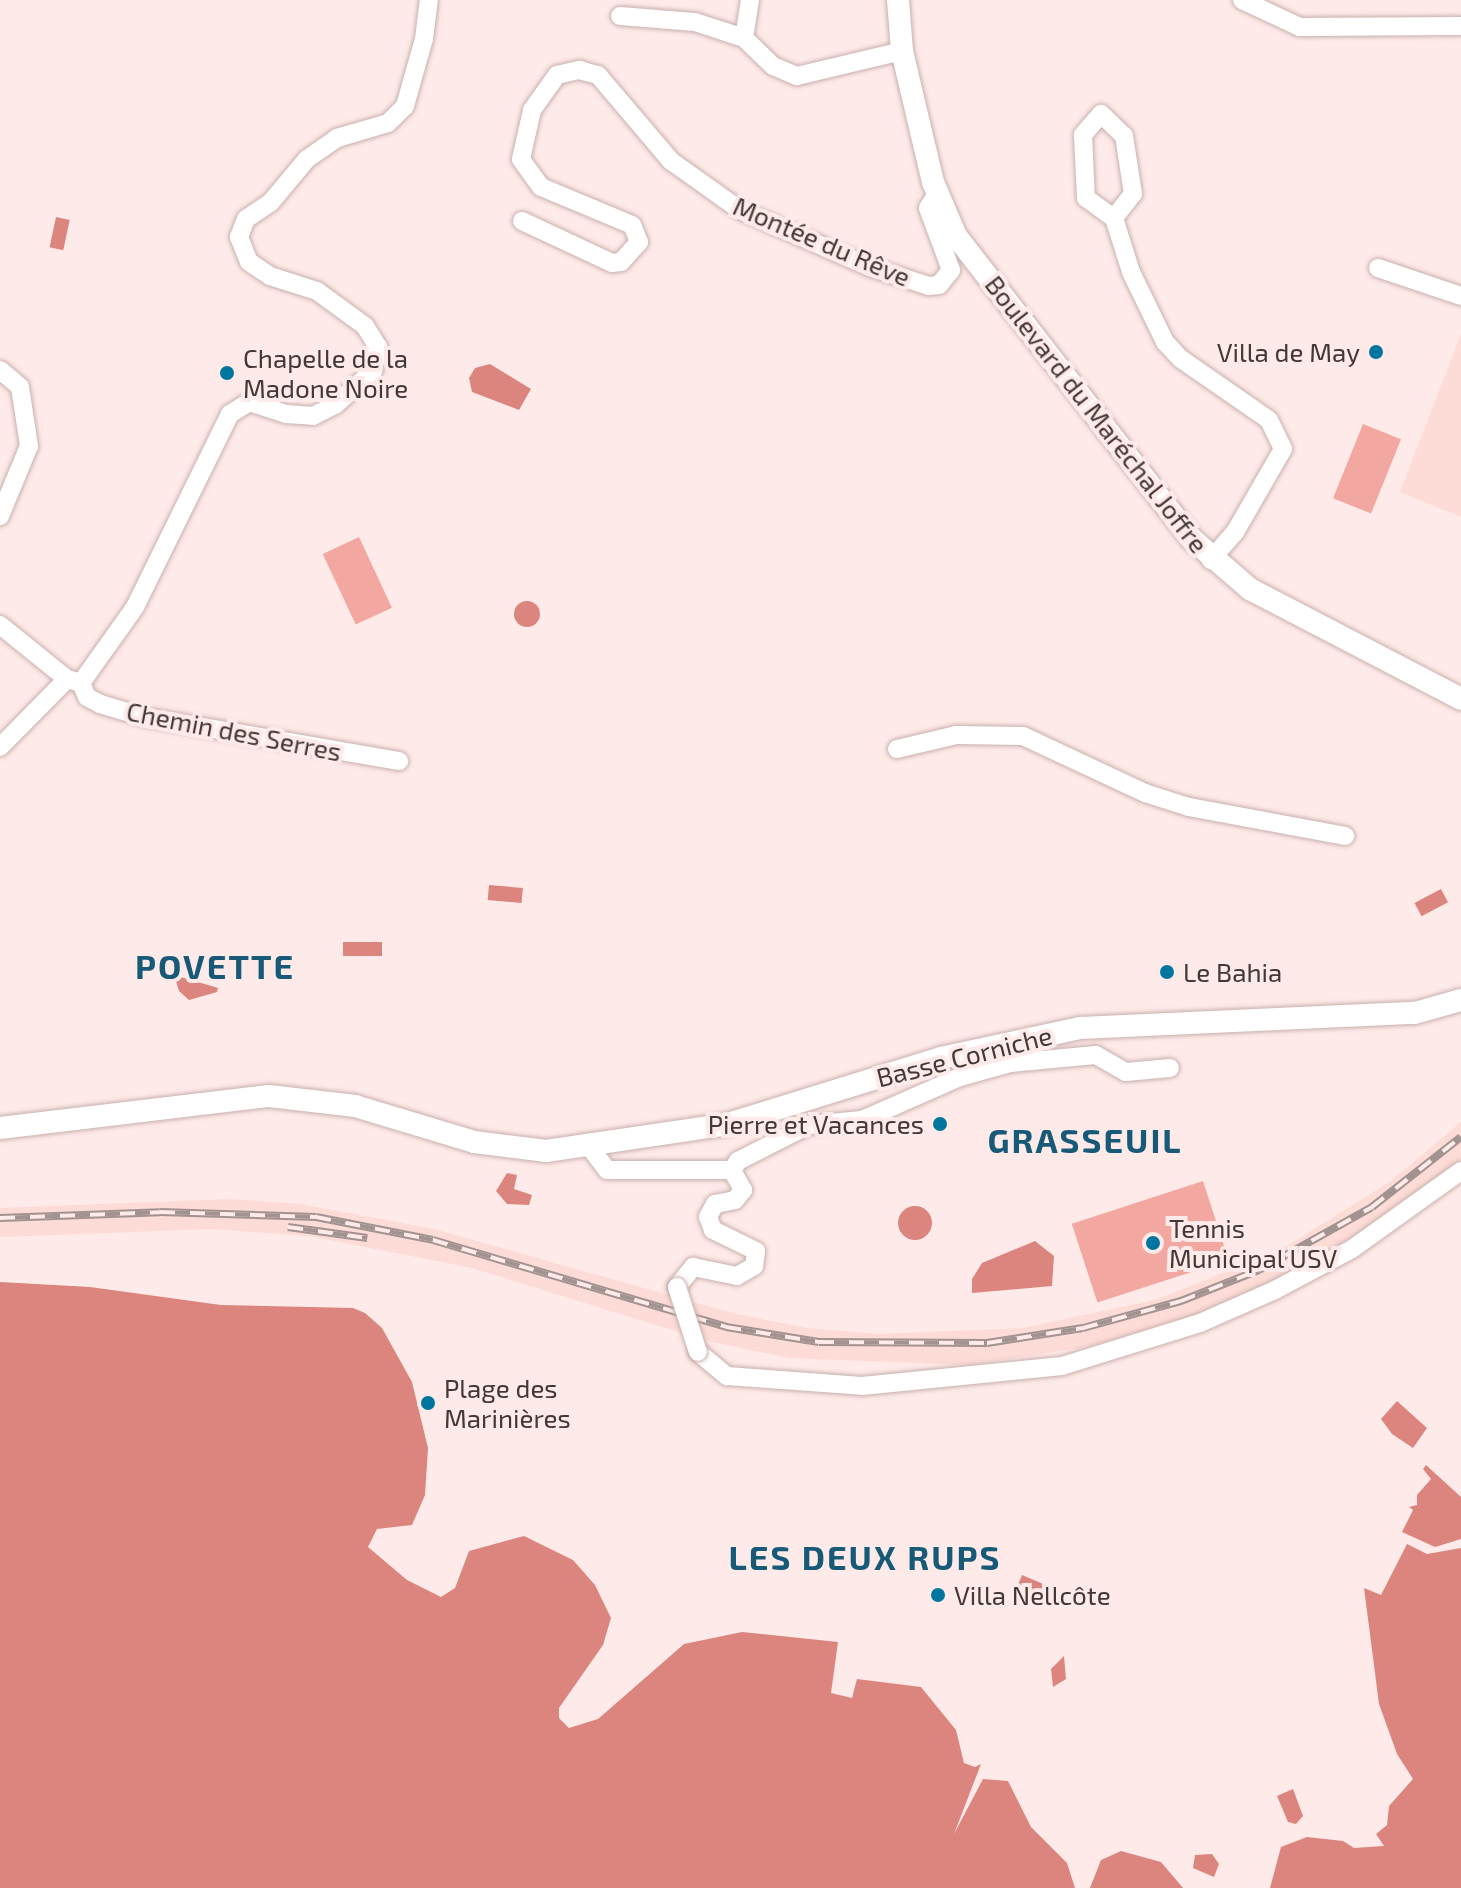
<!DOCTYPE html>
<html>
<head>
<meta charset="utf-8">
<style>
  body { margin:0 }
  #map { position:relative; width:1461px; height:1888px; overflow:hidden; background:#feeae8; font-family:"Exo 2",sans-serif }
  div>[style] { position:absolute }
  .built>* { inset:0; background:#fddbd7 }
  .green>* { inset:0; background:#f2a8a0; transform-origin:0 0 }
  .water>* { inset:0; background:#dc857e; transform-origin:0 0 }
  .round { border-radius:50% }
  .roads { filter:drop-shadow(0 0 2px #c8b0ad) drop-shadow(0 0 2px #c8b0ad) }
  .minor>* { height:18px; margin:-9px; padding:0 9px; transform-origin:9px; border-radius:9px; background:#fff }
  .major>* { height:22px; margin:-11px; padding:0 11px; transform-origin:11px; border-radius:11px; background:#fff }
  .rail>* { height:8px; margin-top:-4px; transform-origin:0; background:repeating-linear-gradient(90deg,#feeae8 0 15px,#a29391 0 30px); box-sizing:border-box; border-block:2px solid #a29391 }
  .bridges { filter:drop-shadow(0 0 2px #c8b0ad) drop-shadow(0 0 2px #c8b0ad) }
  .minor-bridge>* { height:18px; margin:-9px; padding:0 9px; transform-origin:9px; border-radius:9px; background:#fff }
  .dots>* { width:22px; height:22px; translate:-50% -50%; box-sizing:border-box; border:4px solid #feeae8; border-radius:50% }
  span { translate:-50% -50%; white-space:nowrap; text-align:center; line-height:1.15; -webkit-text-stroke:8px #feeae8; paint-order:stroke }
  .street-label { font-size:26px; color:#423837 }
  .poi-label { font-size:26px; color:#423837 }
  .right { translate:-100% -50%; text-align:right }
  .left { translate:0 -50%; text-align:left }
  .district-label { font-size:34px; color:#165a77; font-weight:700; letter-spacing:2px }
</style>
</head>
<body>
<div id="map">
  <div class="built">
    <div style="clip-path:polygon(1461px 334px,1461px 517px,1400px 492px)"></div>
    <div style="clip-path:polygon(1461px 1122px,1461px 1160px,1441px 1177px,1385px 1218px,1260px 1290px,1198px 1315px,1087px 1347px,969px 1365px,789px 1358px,708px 1341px,472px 1268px,310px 1236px,212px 1229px,0 1237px,0 1208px,232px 1199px,300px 1204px,434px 1229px,736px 1314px,807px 1328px,879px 1334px,1023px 1328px,1155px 1300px,1279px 1251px,1391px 1181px)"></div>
  </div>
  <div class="green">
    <div style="left:1363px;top:424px;width:41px;height:80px;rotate:22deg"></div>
    <div style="left:359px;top:537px;width:78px;height:40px;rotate:65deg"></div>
    <div style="left:1203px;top:1181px;width:83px;height:138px;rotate:72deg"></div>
  </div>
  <div class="water">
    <div style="left:56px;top:217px;width:14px;height:31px;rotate:12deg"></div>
    <div style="clip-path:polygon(490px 364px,531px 389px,519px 410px,472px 392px,469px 378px,475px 368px)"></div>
    <div class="round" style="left:514px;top:601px;width:26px;height:26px"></div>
    <div style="left:489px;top:885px;width:34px;height:15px;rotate:5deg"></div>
    <div style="left:1441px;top:889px;width:15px;height:30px;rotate:62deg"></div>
    <div style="left:382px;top:942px;width:14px;height:39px;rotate:90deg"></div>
    <div style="clip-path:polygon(174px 975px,218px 988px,217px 992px,189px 1000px,179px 991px)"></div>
    <div style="clip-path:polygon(507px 1173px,517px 1175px,514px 1189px,532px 1195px,529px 1205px,507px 1204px,496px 1191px)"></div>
    <div class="round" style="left:898px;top:1206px;width:34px;height:34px"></div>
    <div style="clip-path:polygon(1035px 1241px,1054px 1256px,1052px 1286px,972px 1293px,972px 1279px,982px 1263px)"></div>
    <div style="clip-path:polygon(0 1282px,90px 1287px,221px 1305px,353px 1308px,365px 1313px,382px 1328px,412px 1382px,428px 1448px,425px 1495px,412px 1525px,377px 1529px,368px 1547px,407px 1580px,441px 1597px,455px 1588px,469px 1551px,524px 1536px,573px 1560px,595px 1585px,611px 1618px,603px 1645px,559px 1708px,559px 1718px,569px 1728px,598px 1719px,684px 1644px,742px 1632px,838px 1642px,831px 1693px,852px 1698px,857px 1679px,921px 1687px,956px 1730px,964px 1763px,975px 1767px,981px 1764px,954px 1834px,983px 1779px,1008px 1781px,1031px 1827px,1067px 1863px,1075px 1888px,0 1888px)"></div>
    <div style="clip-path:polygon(1397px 1401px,1427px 1428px,1413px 1448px,1392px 1434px,1381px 1419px)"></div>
    <div style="clip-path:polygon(1426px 1465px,1461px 1497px,1461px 1539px,1435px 1547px,1402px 1532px,1413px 1510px,1409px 1507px,1417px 1505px,1417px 1495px,1431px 1479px,1423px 1469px)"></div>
    <div style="clip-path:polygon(1407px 1544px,1427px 1554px,1461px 1548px,1461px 1888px,1270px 1888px,1281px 1847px,1307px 1837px,1343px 1841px,1354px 1848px,1384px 1846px,1376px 1834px,1387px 1825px,1389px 1806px,1413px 1779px,1397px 1754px,1379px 1704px,1364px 1588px,1381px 1595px)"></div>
    <div style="left:1022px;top:1575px;width:43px;height:17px;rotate:23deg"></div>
    <div style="clip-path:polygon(1064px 1656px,1066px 1679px,1053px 1687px,1051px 1669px)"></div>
    <div style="clip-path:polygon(1293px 1789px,1303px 1816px,1296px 1824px,1288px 1822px,1277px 1796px)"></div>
    <div style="clip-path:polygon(1121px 1851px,1161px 1862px,1183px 1888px,1090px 1888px,1101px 1860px)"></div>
    <div style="clip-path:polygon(1212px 1854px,1219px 1864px,1214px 1877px,1193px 1868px,1195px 1855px)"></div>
  </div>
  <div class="roads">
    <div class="minor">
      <div style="left:1242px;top:0;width:64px;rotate:25deg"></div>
      <div style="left:1300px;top:27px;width:161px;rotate:-0.4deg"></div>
      <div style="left:620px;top:16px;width:75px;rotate:4.6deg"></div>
      <div style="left:695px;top:22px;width:52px;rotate:18.1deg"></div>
      <div style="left:744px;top:38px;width:40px;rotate:44deg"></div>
      <div style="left:773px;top:66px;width:26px;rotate:23deg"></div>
      <div style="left:797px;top:76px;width:108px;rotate:-13.4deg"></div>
      <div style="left:744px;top:38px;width:38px;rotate:-81deg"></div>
      <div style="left:1114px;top:218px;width:31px;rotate:-52deg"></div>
      <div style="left:1133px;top:194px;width:59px;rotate:-98.8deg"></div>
      <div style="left:1124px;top:136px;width:32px;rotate:-136deg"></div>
      <div style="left:1101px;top:114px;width:28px;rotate:131deg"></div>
      <div style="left:1083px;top:135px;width:63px;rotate:87.3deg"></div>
      <div style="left:1086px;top:198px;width:34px;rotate:36deg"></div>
      <div style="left:1114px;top:218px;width:57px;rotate:72.5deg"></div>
      <div style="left:1131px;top:272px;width:78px;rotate:64.1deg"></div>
      <div style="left:1165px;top:342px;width:23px;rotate:47deg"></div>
      <div style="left:1181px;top:359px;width:107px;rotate:34.7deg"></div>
      <div style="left:1269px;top:420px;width:32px;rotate:64deg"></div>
      <div style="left:1283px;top:449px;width:96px;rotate:120deg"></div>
      <div style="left:1235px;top:532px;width:37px;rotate:131deg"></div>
      <div style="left:522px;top:221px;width:99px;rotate:25deg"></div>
      <div style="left:612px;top:263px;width:9px;rotate:-6deg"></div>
      <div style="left:621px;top:262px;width:27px;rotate:-48deg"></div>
      <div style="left:639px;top:242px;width:18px;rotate:-112deg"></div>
      <div style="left:632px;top:225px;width:99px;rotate:-157.3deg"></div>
      <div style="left:541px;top:187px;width:34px;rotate:-126deg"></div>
      <div style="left:521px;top:159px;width:50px;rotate:-77.3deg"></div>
      <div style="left:532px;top:110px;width:43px;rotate:-54.5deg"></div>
      <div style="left:557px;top:75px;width:23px;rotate:-13deg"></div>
      <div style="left:579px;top:70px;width:20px;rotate:15deg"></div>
      <div style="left:598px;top:75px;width:113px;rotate:49.7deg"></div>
      <div style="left:671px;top:161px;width:85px;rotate:35.4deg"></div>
      <div style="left:740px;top:210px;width:142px;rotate:23.7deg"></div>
      <div style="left:870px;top:267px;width:62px;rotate:17.9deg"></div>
      <div style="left:929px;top:286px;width:10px;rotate:-6deg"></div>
      <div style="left:939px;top:285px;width:19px;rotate:-51deg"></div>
      <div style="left:951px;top:270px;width:66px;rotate:-110.4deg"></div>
      <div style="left:928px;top:208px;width:17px;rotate:-57deg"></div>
      <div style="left:1378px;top:268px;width:88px;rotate:18.6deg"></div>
      <div style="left:0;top:370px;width:26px;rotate:40deg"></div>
      <div style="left:20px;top:387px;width:60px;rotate:81.3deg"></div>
      <div style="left:29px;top:446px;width:76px;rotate:112.5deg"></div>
      <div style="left:0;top:625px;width:86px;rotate:38.9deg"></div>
      <div style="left:67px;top:679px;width:15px;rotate:16deg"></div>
      <div style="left:81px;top:683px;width:93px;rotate:-54.6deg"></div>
      <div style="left:135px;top:607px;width:215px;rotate:-63.8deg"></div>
      <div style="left:230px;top:414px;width:22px;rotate:-32deg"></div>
      <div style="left:249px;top:402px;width:39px;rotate:18deg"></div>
      <div style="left:286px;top:414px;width:27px;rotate:4deg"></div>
      <div style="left:313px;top:416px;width:25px;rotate:-27deg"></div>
      <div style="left:335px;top:405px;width:51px;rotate:-41.8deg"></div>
      <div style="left:373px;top:371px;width:25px;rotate:-78deg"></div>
      <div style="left:378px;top:347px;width:25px;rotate:-122deg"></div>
      <div style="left:365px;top:326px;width:59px;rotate:-143.9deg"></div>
      <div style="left:317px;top:291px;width:49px;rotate:-162.3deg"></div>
      <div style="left:270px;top:276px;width:25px;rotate:-146deg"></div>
      <div style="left:249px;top:262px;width:27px;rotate:-112deg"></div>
      <div style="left:239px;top:237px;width:19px;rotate:-69deg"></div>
      <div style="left:246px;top:219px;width:30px;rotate:-34deg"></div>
      <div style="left:271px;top:202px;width:56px;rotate:-50.1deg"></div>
      <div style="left:307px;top:159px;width:37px;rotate:-35deg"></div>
      <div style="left:337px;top:138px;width:53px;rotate:-16.4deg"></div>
      <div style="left:388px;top:123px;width:24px;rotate:-45deg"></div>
      <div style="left:405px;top:106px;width:70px;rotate:-74.2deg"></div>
      <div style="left:424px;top:39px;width:39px;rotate:-83deg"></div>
      <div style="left:81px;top:683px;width:15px;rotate:67deg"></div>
      <div style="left:87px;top:697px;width:15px;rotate:28deg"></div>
      <div style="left:100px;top:704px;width:46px;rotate:16.5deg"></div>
      <div style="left:144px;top:717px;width:259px;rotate:9.8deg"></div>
      <div style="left:0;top:747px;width:95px;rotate:-45.4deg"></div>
      <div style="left:897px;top:749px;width:61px;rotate:-13.3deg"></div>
      <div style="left:956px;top:735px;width:67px;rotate:0.9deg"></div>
      <div style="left:1023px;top:736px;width:135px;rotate:25deg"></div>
      <div style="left:1145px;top:793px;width:46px;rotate:17.7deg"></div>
      <div style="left:1189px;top:807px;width:159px;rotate:10.5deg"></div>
      <div style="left:589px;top:1146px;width:30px;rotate:53deg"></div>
      <div style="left:607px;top:1170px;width:125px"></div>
      <div style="left:732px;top:1170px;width:11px;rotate:-56deg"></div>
      <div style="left:738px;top:1161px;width:80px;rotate:-26.9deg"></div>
      <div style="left:809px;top:1125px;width:53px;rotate:-5.4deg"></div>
      <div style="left:862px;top:1120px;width:107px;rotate:-23.7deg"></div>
      <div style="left:960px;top:1077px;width:52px;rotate:-15.6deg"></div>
      <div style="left:1010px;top:1063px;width:86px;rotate:-5.3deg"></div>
      <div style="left:1096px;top:1055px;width:34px;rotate:30deg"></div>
      <div style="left:1126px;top:1072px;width:44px;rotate:-5.2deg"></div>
      <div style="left:677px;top:1287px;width:26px;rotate:-51deg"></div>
      <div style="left:693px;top:1267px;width:45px;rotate:11.6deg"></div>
      <div style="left:737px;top:1276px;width:20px;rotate:-30deg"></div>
      <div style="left:754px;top:1266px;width:15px;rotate:-82deg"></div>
      <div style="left:756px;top:1251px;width:48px;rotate:-154deg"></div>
      <div style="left:713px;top:1230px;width:14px;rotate:-111deg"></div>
      <div style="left:708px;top:1217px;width:15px;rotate:-62deg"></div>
      <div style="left:715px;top:1204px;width:20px;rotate:-11deg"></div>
      <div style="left:735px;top:1200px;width:13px;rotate:-51deg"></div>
      <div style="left:743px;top:1190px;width:23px;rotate:-119deg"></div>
      <div style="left:698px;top:1352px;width:38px;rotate:40deg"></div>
      <div style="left:727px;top:1376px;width:135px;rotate:4.2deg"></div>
      <div style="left:862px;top:1386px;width:201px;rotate:-5.7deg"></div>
      <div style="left:1062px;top:1366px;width:145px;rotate:-17.3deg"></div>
      <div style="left:1200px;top:1323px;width:82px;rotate:-23.7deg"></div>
      <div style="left:1275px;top:1290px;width:87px;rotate:-28deg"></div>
      <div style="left:1352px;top:1249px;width:134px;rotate:-35.6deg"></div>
    </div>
    <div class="major">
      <div style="left:898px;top:0;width:51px;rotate:85.5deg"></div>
      <div style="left:902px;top:51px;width:135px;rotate:76.7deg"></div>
      <div style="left:933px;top:182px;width:59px;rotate:66.9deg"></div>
      <div style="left:956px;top:236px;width:384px;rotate:52.1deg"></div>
      <div style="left:1192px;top:539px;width:77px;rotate:40.8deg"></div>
      <div style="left:1250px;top:589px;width:238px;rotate:27.5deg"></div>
      <div style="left:0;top:1128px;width:271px;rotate:-6.8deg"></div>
      <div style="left:269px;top:1096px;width:87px;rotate:6.6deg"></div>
      <div style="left:355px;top:1106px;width:124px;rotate:16.8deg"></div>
      <div style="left:474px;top:1142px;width:73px;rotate:7.1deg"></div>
      <div style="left:546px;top:1151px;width:184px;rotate:-8.4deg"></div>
      <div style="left:728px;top:1124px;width:223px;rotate:-17.2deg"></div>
      <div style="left:941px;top:1058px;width:142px;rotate:-12.2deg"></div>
      <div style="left:1080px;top:1028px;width:335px;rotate:-2.6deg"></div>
      <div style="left:1415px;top:1013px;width:48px;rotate:-15.8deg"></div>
    </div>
  </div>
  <div class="rail">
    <div style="left:0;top:1218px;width:160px;rotate:-2.1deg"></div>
    <div style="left:160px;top:1212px;width:156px;rotate:1.8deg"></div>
    <div style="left:316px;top:1217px;width:119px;rotate:11.1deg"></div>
    <div style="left:433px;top:1240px;width:306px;rotate:16.5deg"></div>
    <div style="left:726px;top:1327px;width:94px;rotate:9.2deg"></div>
    <div style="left:819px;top:1342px;width:168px;rotate:0.3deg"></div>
    <div style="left:987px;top:1343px;width:97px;rotate:-8.9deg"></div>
    <div style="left:1083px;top:1328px;width:102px;rotate:-15.4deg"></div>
    <div style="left:1181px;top:1301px;width:84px;rotate:-21.7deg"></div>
    <div style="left:1259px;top:1270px;width:129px;rotate:-29.1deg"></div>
    <div style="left:1372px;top:1207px;width:113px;rotate:-38.2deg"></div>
    <div style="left:288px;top:1227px;width:80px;rotate:7.9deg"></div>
  </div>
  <div class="bridges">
    <div class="minor-bridge">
      <div style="left:677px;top:1287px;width:68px;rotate:72.1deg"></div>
    </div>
  </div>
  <div class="dots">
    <div style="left:1376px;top:352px;background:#00759e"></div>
    <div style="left:227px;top:373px;background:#00759e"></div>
    <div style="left:1167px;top:972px;background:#00759e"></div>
    <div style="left:940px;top:1124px;background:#00759e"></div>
    <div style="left:1153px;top:1243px;background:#00759e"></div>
    <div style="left:428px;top:1403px;background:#00759e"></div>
    <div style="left:938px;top:1595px;background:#00759e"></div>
  </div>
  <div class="street-label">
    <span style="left:822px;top:241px;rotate:23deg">Montée du Rêve</span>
    <span style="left:1097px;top:414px;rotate:52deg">Boulevard du Maréchal Joffre</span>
    <span style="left:234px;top:731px;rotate:11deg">Chemin des Serres</span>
    <span style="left:964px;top:1056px;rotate:-14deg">Basse Corniche</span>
  </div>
  <div class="poi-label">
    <span class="right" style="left:1360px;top:352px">Villa de May</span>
    <span class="left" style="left:243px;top:373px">Chapelle de la<br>Madone Noire</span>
    <span class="left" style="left:1183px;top:972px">Le Bahia</span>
    <span class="right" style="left:924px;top:1124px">Pierre et Vacances</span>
    <span class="left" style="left:1169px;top:1243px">Tennis<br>Municipal USV</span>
    <span class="left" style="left:444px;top:1403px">Plage des<br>Marinières</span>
    <span class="left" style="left:954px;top:1595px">Villa Nellcôte</span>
  </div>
  <div class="district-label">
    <span style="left:215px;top:966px">POVETTE</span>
    <span style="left:1085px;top:1140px">GRASSEUIL</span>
    <span style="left:865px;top:1557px">LES DEUX RUPS</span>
  </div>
</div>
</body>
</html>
